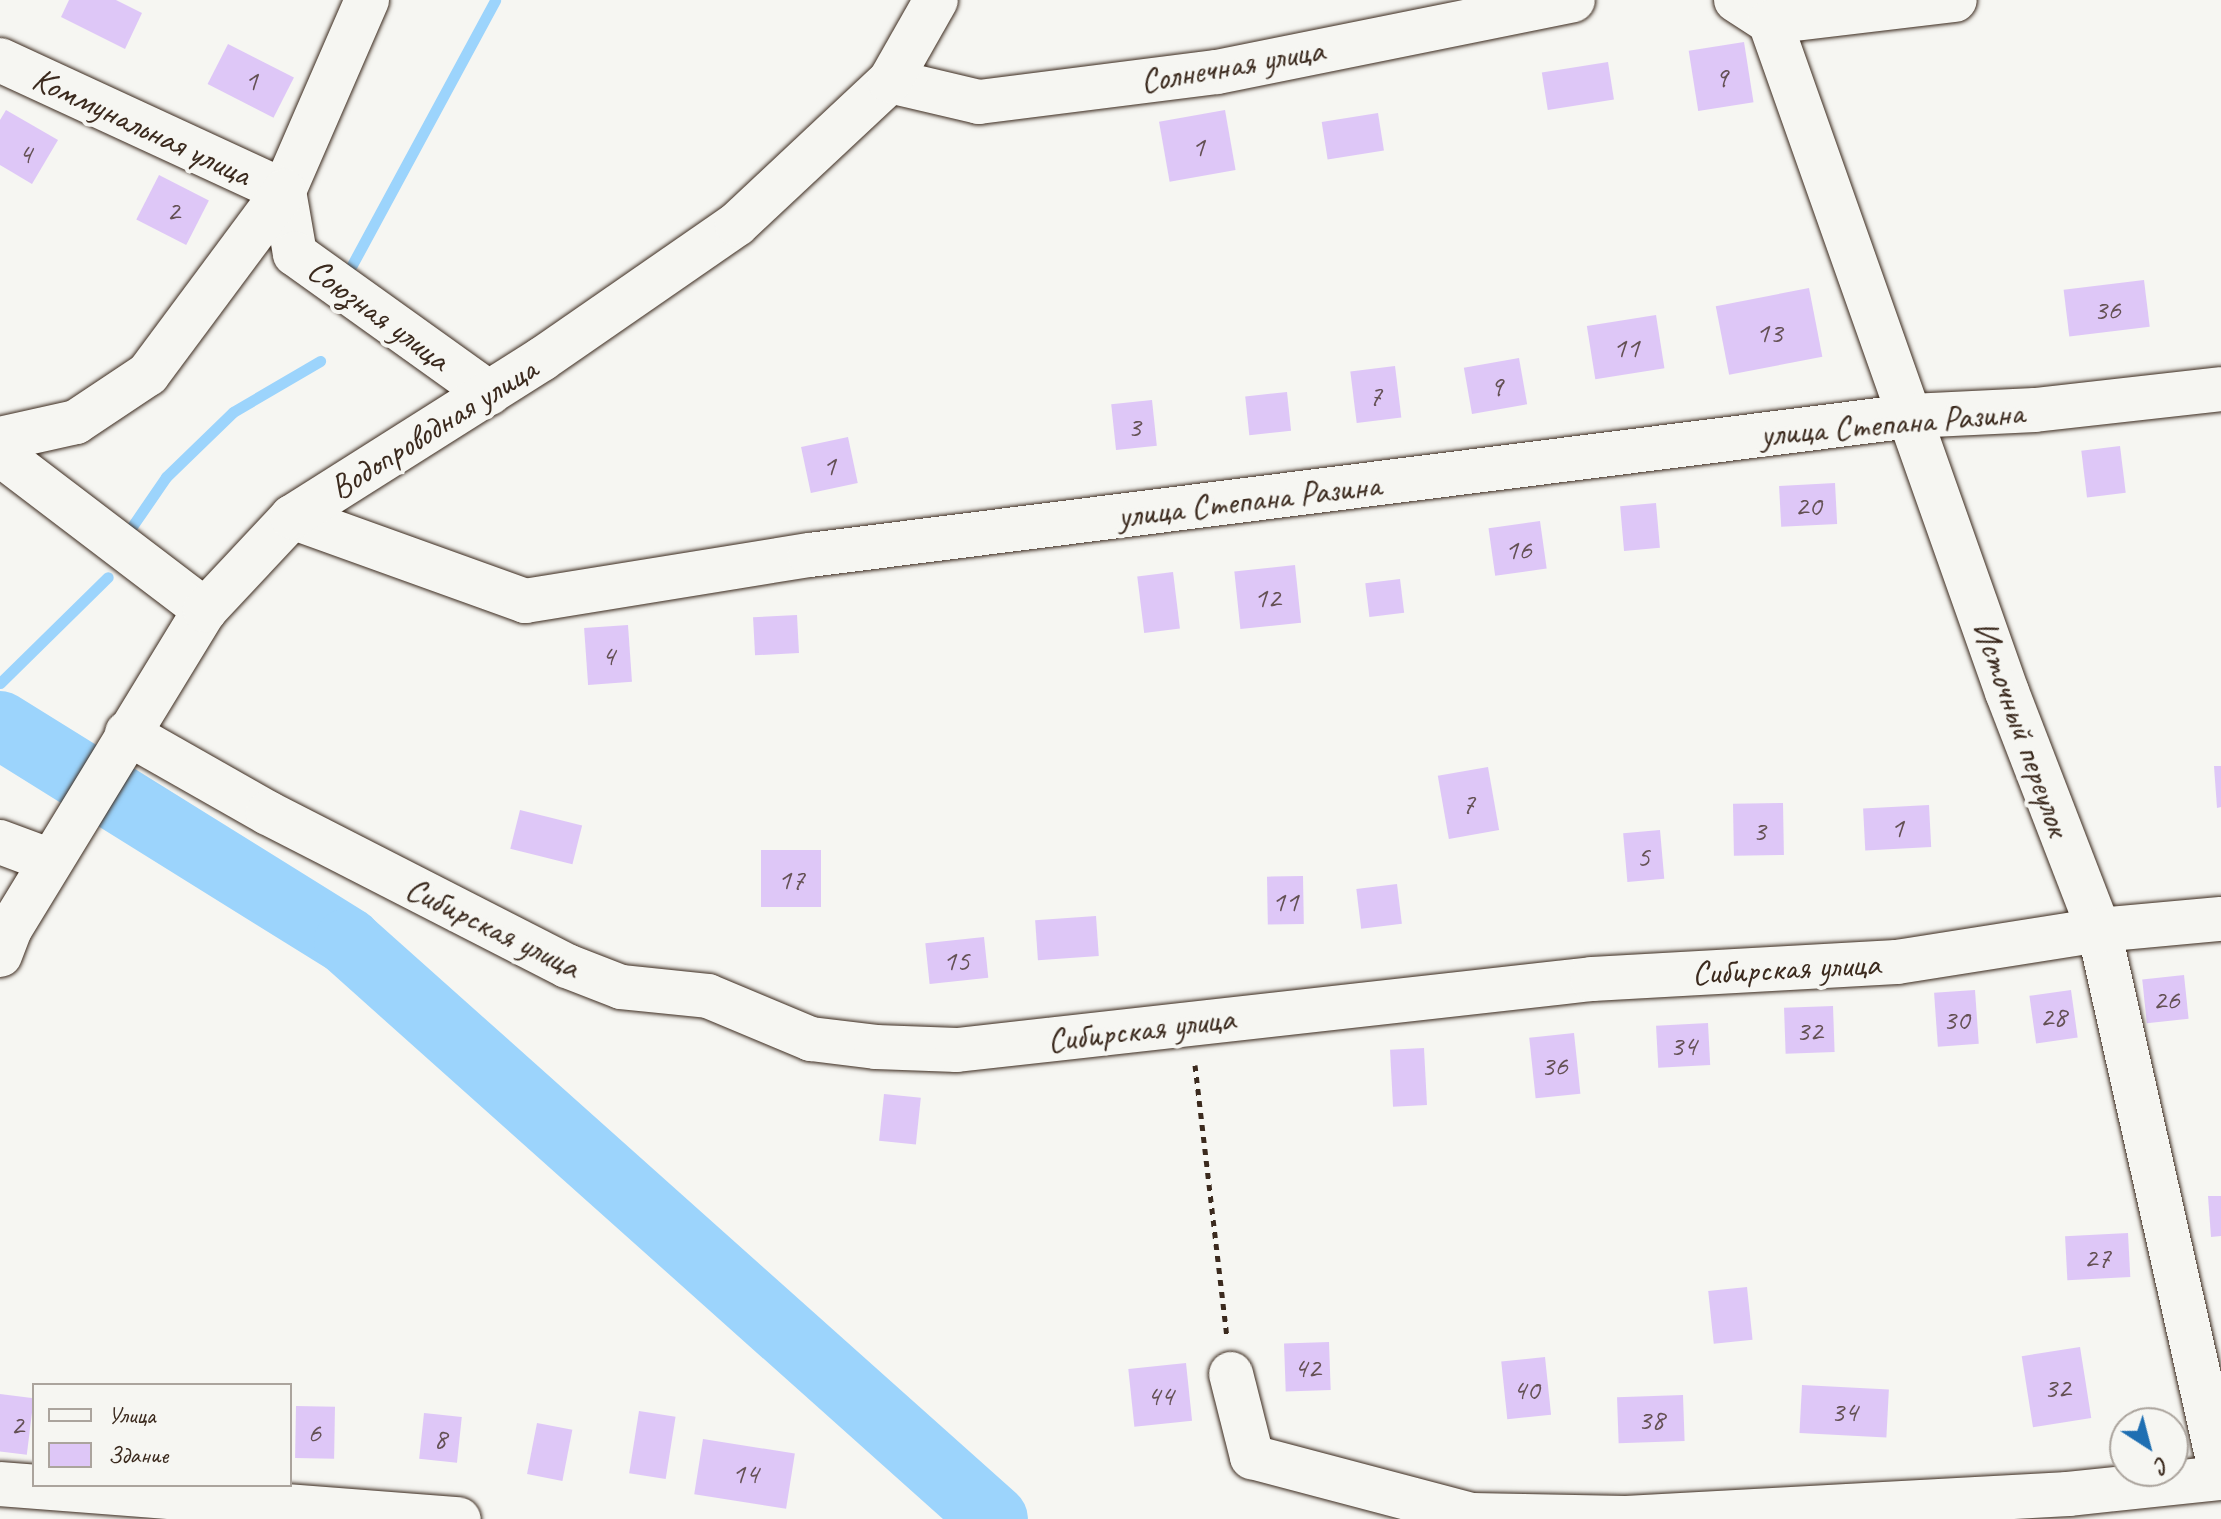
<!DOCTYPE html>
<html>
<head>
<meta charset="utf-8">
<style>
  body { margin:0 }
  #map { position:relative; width:2221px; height:1519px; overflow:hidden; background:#f6f6f2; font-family:Caveat,sans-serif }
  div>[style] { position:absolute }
  .stream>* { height:11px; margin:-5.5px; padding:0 5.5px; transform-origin:5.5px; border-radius:5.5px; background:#9cd4fc }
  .river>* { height:68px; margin:-34px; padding:0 34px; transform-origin:34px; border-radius:34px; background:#9cd4fc }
  .building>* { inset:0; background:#dec7f7; transform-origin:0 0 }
  .path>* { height:5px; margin-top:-2.5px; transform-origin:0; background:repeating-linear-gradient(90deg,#3b2a1e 0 6px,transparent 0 12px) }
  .roads { filter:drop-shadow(0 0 2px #3b2a1e) drop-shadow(0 0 2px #3b2a1e) }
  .minor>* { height:44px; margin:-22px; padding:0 22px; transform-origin:22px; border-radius:22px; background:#f6f6f2 }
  span { translate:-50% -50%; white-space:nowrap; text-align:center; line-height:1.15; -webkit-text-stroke:8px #f6f6f2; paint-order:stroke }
  .number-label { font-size:30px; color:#645154 }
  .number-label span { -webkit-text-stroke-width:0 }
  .street-label { font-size:34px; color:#3b2a1e }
  .legend { position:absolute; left:32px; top:1383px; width:260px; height:104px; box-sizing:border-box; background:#f6f6f2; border:2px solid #aba49d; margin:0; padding:10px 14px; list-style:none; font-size:24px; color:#3b2a1e }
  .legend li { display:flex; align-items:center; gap:16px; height:40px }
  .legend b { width:40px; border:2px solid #aba49d }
  .north { position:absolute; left:2109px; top:1407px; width:80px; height:80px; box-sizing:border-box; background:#f6f6f2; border:2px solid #aba49d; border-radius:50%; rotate:144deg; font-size:22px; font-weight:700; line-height:32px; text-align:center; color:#3b2a1e }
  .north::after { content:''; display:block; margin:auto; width:28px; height:36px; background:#1f6fb2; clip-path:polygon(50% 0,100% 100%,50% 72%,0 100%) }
</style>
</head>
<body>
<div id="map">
  <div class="stream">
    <div style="left:352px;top:265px;width:301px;rotate:-61.6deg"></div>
    <div style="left:131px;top:528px;width:62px;rotate:-55.5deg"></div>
    <div style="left:166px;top:477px;width:93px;rotate:-44.1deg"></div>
    <div style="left:233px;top:412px;width:101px;rotate:-30.4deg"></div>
    <div style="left:0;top:683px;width:151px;rotate:-44.5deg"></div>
  </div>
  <div class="river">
    <div style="left:0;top:725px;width:410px;rotate:31.9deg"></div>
    <div style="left:348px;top:942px;width:866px;rotate:41.77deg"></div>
  </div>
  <div class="building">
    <div style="clip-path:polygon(69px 0,116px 0,142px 13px,125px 49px,61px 17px)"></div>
    <div style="left:1744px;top:42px;width:61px;height:56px;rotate:81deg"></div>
    <div style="left:228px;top:44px;width:74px;height:45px;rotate:27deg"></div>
    <div style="left:1608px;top:62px;width:38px;height:67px;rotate:81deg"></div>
    <div style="clip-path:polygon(6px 110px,58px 140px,32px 184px,0 165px,0 120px)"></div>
    <div style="left:1225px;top:110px;width:61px;height:67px;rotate:80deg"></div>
    <div style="left:1378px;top:113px;width:38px;height:57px;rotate:81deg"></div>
    <div style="left:159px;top:175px;width:56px;height:50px;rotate:27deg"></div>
    <div style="left:2144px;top:280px;width:47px;height:81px;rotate:83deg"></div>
    <div style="left:1809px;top:288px;width:70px;height:95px;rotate:79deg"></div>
    <div style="left:1656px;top:315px;width:54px;height:70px;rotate:81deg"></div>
    <div style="left:1519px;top:358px;width:47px;height:56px;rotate:80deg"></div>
    <div style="left:1395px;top:366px;width:52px;height:45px;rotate:83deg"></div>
    <div style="left:1287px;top:392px;width:39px;height:42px;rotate:84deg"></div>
    <div style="left:1152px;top:400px;width:46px;height:41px;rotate:84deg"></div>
    <div style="left:848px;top:437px;width:47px;height:48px;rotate:78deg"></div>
    <div style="left:2120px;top:446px;width:47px;height:39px;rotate:83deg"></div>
    <div style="left:1835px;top:483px;width:41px;height:56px;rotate:87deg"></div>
    <div style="left:1656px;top:503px;width:45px;height:36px;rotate:85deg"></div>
    <div style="left:1540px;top:521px;width:48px;height:52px;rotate:82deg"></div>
    <div style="left:1295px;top:565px;width:58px;height:61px;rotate:84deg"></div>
    <div style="left:1173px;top:572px;width:57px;height:36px;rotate:83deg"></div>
    <div style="left:1400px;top:579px;width:34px;height:35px;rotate:83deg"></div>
    <div style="left:797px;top:615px;width:38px;height:44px;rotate:87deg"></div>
    <div style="left:628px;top:625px;width:57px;height:44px;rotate:86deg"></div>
    <div style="clip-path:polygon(2214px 766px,2221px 766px,2221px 807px,2217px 808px)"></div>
    <div style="left:1488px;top:767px;width:64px;height:51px;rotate:80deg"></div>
    <div style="left:1783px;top:803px;width:52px;height:50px;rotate:89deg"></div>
    <div style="left:1929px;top:805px;width:42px;height:66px;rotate:87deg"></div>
    <div style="left:520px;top:810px;width:64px;height:40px;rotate:14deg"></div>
    <div style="left:1660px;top:830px;width:49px;height:37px;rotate:85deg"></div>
    <div style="left:761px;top:850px;width:60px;height:57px"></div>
    <div style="left:1303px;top:876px;width:48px;height:36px;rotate:89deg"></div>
    <div style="left:1397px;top:884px;width:40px;height:41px;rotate:83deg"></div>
    <div style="left:1096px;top:916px;width:40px;height:61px;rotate:86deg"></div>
    <div style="left:984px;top:937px;width:41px;height:59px;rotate:84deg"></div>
    <div style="left:2184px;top:975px;width:44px;height:42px;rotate:84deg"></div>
    <div style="left:1975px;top:990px;width:54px;height:41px;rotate:86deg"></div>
    <div style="left:2071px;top:990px;width:48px;height:42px;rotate:82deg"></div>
    <div style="left:1833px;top:1006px;width:46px;height:49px;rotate:88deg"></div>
    <div style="left:1708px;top:1023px;width:42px;height:52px;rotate:87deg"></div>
    <div style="left:1574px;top:1033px;width:61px;height:45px;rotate:84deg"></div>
    <div style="left:1424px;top:1048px;width:57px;height:34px;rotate:87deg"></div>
    <div style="left:884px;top:1094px;width:37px;height:47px;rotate:6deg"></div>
    <div style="clip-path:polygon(2208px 1196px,2221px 1196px,2221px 1236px,2211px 1237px)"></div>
    <div style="left:2128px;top:1233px;width:44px;height:63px;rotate:87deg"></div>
    <div style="left:1747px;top:1287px;width:53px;height:39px;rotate:84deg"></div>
    <div style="left:1329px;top:1342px;width:48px;height:45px;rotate:88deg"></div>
    <div style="left:2080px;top:1347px;width:72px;height:59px;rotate:81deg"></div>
    <div style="left:1545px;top:1357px;width:58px;height:44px;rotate:84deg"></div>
    <div style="left:1186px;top:1363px;width:58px;height:58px;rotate:84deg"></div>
    <div style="left:1802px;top:1385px;width:87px;height:48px;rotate:3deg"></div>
    <div style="left:0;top:1394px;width:34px;height:57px;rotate:7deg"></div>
    <div style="left:1683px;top:1395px;width:46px;height:66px;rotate:88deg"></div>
    <div style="left:296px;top:1406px;width:39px;height:52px;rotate:1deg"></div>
    <div style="left:639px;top:1411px;width:37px;height:63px;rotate:9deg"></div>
    <div style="left:424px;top:1413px;width:38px;height:46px;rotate:6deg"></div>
    <div style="left:537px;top:1423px;width:36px;height:52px;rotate:11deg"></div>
    <div style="left:703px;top:1439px;width:93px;height:56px;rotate:9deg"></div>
  </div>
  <div class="path">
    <div style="left:1195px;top:1065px;width:274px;rotate:83.3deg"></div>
  </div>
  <div class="roads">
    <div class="minor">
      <div style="left:367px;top:0;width:208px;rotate:113.5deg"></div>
      <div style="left:284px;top:191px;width:64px;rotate:80.1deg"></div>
      <div style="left:295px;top:254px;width:239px;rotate:35.6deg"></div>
      <div style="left:1736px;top:0;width:40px;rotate:32.9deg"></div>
      <div style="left:1782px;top:0;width:25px;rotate:119deg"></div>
      <div style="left:1770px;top:22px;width:711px;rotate:70.52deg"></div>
      <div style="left:2007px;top:692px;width:255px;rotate:68.9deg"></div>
      <div style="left:2099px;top:930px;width:558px;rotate:77.36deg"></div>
      <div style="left:1770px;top:22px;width:186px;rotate:-6.8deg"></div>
      <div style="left:0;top:60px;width:313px;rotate:24.8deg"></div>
      <div style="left:284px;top:191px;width:228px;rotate:126.6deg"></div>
      <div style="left:148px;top:374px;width:87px;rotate:146.3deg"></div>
      <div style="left:76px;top:422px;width:78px;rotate:167.4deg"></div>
      <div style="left:890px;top:81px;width:91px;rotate:13.3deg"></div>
      <div style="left:979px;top:102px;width:240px;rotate:-7.2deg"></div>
      <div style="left:1217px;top:72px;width:363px;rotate:-11.4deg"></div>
      <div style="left:0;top:454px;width:258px;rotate:37.3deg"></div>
      <div style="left:292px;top:517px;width:248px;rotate:19.8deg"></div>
      <div style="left:525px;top:601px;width:289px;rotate:-9.2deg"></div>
      <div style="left:810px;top:555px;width:1110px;rotate:-7.2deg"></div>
      <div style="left:1911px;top:416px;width:124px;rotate:-2.8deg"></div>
      <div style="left:2035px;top:410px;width:187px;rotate:-6.4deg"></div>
      <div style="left:127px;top:733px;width:162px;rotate:29.6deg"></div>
      <div style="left:268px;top:813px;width:336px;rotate:27.1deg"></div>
      <div style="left:567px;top:966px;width:58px;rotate:21.3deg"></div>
      <div style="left:621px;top:987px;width:87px;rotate:5.9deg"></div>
      <div style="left:708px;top:996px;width:112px;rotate:22.7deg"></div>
      <div style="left:811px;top:1039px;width:65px;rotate:7deg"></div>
      <div style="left:876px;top:1047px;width:81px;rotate:2.1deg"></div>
      <div style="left:957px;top:1050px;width:639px;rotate:-6.38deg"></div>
      <div style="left:1592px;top:979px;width:305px;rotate:-3.2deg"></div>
      <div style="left:1897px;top:962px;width:205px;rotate:-9deg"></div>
      <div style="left:2099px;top:930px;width:122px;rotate:-5.2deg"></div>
      <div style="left:0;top:842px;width:54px;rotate:20.4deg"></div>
      <div style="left:0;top:955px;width:28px;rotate:-69deg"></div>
      <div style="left:10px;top:929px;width:374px;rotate:-58.6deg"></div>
      <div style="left:205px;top:610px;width:127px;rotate:-46.9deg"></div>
      <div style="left:292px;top:517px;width:296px;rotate:-32.3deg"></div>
      <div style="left:542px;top:359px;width:237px;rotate:-34.7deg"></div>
      <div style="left:737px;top:224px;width:209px;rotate:-43.1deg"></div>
      <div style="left:890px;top:81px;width:93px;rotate:-60.4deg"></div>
      <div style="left:1231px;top:1374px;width:86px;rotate:75.8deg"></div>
      <div style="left:1252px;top:1457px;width:228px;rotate:14.8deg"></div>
      <div style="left:1472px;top:1515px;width:154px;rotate:1.1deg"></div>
      <div style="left:1626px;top:1518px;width:443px;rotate:-3.1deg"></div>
      <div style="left:2068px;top:1494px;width:154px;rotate:-6deg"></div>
      <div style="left:0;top:1484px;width:460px;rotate:4.4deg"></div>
    </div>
  </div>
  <div class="number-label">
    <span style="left:1721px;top:77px">9</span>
    <span style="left:251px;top:80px">1</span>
    <span style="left:1198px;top:146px">1</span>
    <span style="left:25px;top:153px">4</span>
    <span style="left:173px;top:210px">2</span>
    <span style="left:2107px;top:309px">36</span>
    <span style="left:1769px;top:332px">13</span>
    <span style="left:1626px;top:347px">11</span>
    <span style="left:1496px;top:386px">9</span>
    <span style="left:1375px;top:395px">7</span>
    <span style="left:1134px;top:426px">3</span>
    <span style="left:829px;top:465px">1</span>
    <span style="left:1808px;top:505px">20</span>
    <span style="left:1518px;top:549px">16</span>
    <span style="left:1267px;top:597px">12</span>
    <span style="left:608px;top:655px">4</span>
    <span style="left:1468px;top:803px">7</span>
    <span style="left:1897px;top:827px">1</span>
    <span style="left:1759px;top:830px">3</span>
    <span style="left:1643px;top:856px">5</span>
    <span style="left:791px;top:879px">17</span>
    <span style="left:1285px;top:901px">11</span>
    <span style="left:956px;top:960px">15</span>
    <span style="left:2166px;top:999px">26</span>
    <span style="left:2053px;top:1016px">28</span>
    <span style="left:1956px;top:1019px">30</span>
    <span style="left:1809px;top:1030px">32</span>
    <span style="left:1683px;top:1045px">34</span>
    <span style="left:1554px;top:1065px">36</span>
    <span style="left:2097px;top:1257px">27</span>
    <span style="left:1307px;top:1367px">42</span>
    <span style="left:2057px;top:1387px">32</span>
    <span style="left:1526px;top:1389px">40</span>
    <span style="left:1160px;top:1395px">44</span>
    <span style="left:1844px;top:1411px">34</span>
    <span style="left:1651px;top:1419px">38</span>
    <span style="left:17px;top:1424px">2</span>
    <span style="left:314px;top:1432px">6</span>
    <span style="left:440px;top:1438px">8</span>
    <span style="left:745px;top:1473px">14</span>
  </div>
  <div class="street-label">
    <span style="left:1232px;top:65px;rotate:-10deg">Солнечная улица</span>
    <span style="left:142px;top:126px;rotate:25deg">Коммунальная улица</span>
    <span style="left:379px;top:314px;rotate:36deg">Союзная улица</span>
    <span style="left:1892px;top:423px;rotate:-5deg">улица Степана Разина</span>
    <span style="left:433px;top:428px;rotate:-32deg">Водопроводная улица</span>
    <span style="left:1249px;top:500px;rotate:-7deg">улица Степана Разина</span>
    <span style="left:2022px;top:728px;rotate:70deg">Источный переулок</span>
    <span style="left:493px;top:927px;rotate:26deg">Сибирская улица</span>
    <span style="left:1786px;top:968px;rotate:-3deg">Сибирская улица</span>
    <span style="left:1141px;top:1029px;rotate:-7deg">Сибирская улица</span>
  </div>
  <ul class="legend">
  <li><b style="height:10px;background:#f6f6f2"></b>Улица</li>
  <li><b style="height:22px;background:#dec7f7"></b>Здание</li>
  </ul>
  <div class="north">С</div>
</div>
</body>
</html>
